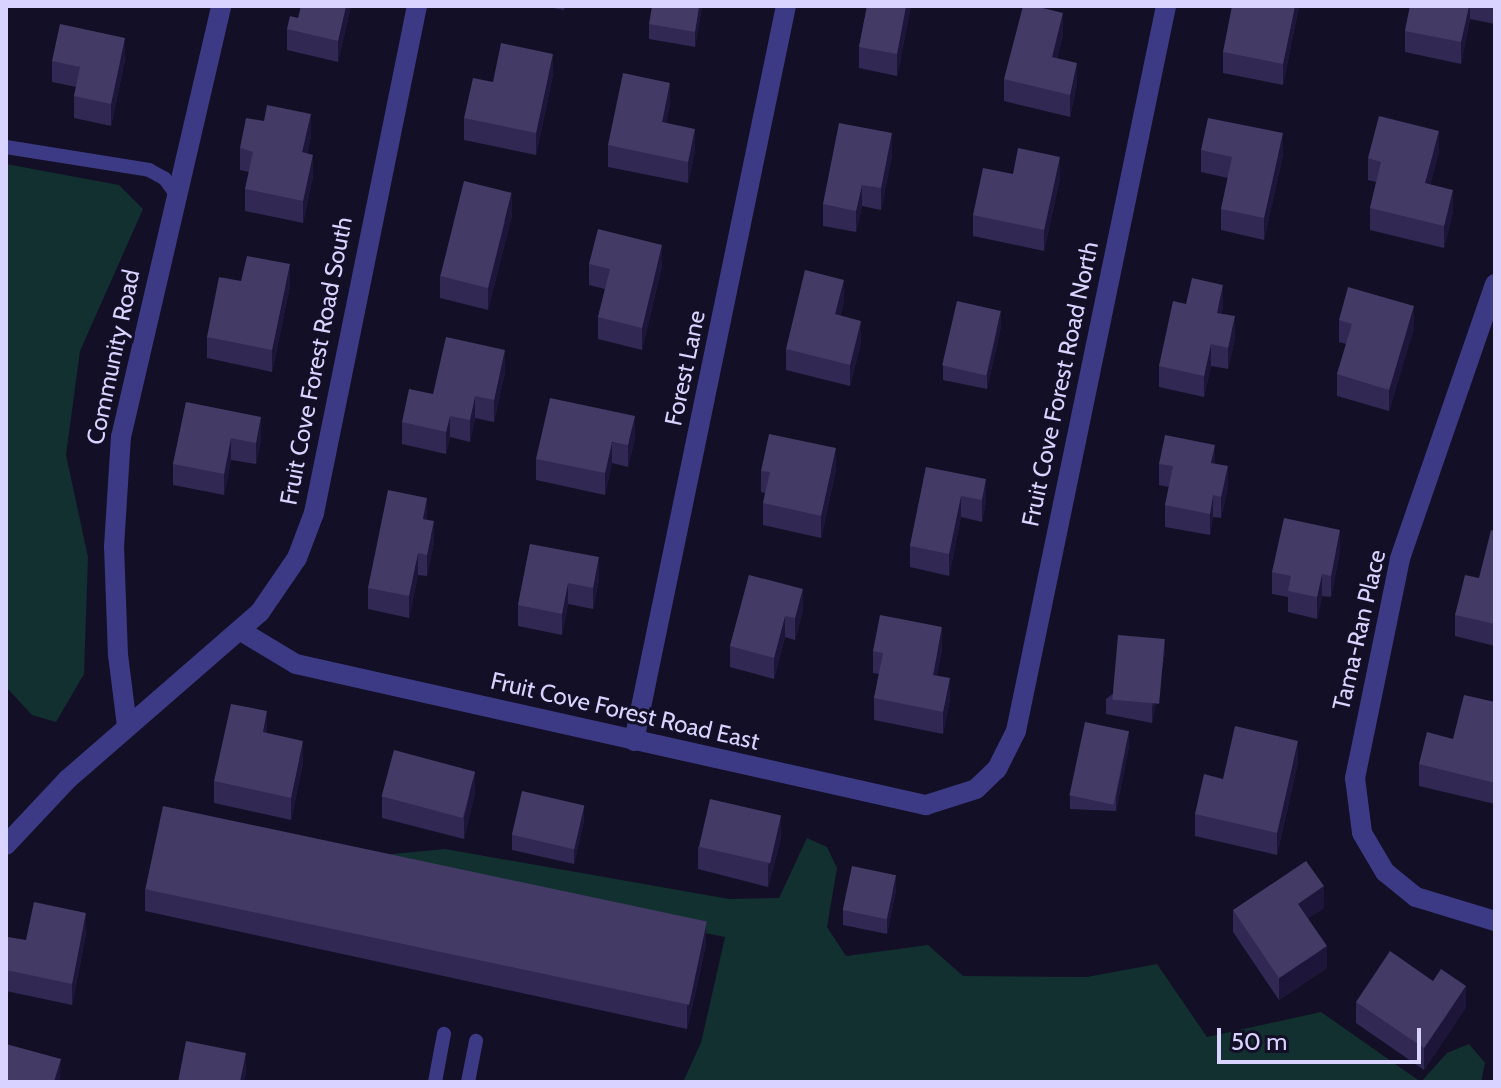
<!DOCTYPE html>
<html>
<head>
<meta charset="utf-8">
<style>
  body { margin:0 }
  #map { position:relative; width:1501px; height:1088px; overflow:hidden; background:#130f26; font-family:Cabin,sans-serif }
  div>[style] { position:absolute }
  .green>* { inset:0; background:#12302f }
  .lane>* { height:14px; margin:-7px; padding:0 7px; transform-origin:7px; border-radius:7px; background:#3d3a85 }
  .street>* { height:20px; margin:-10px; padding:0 10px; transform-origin:10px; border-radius:10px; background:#3d3a85 }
  .wall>* { inset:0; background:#312854 }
  .shaded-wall>* { inset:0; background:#1d163a }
  .building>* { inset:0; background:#433a66; transform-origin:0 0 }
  span { translate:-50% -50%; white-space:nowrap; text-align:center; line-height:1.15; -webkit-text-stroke:6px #130f26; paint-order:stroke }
  .street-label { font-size:24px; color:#d9d4ff }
  .frame { position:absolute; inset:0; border:8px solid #d9d4ff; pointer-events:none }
  .scale { position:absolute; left:1217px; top:1028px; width:204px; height:36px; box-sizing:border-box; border:4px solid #d9d4ff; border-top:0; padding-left:10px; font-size:24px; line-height:28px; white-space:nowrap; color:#d9d4ff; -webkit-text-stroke:6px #130f26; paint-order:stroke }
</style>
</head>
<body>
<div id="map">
  <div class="green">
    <div style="clip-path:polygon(6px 164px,119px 185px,143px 209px,80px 351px,66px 455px,88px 557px,84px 674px,56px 722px,32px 715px,6px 687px)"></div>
    <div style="clip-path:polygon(807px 838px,827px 847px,837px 868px,827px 927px,846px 956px,928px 945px,963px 976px,1087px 977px,1157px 964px,1207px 1037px,1321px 1012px,1421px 1082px,1447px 1053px,1469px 1044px,1485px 1063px,1481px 1082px,683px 1082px,701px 1043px,725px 937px,384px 868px,372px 856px,445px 849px,729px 899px,779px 898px)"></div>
  </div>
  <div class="lane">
    <div style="left:6px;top:147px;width:145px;rotate:9.1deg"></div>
    <div style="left:149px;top:170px;width:18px;rotate:29deg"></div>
    <div style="left:165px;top:179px;width:19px;rotate:54deg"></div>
    <div style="left:435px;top:1082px;width:49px;rotate:-79.4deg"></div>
    <div style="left:468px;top:1082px;width:42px;rotate:-79deg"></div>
  </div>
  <div class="street">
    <div style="left:1495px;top:284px;width:291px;rotate:109.1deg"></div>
    <div style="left:1400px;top:559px;width:224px;rotate:101.6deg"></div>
    <div style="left:1355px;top:778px;width:55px;rotate:82.7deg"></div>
    <div style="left:1362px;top:833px;width:45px;rotate:59.5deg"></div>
    <div style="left:1385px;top:872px;width:40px;rotate:39deg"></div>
    <div style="left:1416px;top:897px;width:83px;rotate:16.9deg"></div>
    <div style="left:241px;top:631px;width:64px;rotate:31deg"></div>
    <div style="left:296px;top:664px;width:646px;rotate:12.62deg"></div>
    <div style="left:926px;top:805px;width:52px;rotate:-17.7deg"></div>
    <div style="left:976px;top:789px;width:29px;rotate:-44deg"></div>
    <div style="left:997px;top:769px;width:42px;rotate:-63.4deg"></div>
    <div style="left:1016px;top:731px;width:740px;rotate:-78.31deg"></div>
    <div style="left:127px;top:726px;width:72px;rotate:-97.2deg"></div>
    <div style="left:118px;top:655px;width:108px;rotate:-92.1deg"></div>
    <div style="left:114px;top:547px;width:110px;rotate:-86.4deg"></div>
    <div style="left:121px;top:437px;width:442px;rotate:-76.9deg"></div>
    <div style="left:634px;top:741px;width:751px;rotate:-78.32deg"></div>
    <div style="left:6px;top:845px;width:91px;rotate:-46.8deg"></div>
    <div style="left:68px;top:779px;width:254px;rotate:-41deg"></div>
    <div style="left:260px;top:612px;width:65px;rotate:-55.6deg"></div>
    <div style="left:297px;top:558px;width:48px;rotate:-69.3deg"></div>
    <div style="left:314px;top:513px;width:517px;rotate:-78.52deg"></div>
  </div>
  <div class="wall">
    <div style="clip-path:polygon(351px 6px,338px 62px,287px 50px,287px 29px)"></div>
    <div style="clip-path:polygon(543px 6px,565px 6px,564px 10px)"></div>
    <div style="clip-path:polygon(702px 6px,695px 47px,649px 39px,649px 24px)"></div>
    <div style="clip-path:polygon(867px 6px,911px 6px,897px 76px,859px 68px,859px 47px)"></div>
    <div style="clip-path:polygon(1299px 6px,1283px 85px,1223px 73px,1223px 52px)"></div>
    <div style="clip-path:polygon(1410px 6px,1495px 6px,1495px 24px,1470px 19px,1461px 64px,1405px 52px,1405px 31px)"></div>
    <div style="clip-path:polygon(1063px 35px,1057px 58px,1077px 84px,1070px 117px,1004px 101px,1004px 79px)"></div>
    <div style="clip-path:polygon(125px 60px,111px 126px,74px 118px,74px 96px,76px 87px,52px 82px,52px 61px)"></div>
    <div style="clip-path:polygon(553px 75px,536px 155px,464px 140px,464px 118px,493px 82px)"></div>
    <div style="clip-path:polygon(670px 104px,666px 123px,695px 151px,688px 183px,608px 167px,608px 145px)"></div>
    <div style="clip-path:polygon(311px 136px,307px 154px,313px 176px,303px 223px,245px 211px,245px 189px,249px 172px,240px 170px,240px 148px)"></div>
    <div style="clip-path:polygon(1201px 150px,1283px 155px,1264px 240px,1221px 230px,1221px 209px,1228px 178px,1201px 172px)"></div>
    <div style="clip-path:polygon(1439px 152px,1430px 185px,1453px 212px,1444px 248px,1370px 230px,1370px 208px,1376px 182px,1368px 180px,1368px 158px)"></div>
    <div style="clip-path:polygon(892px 155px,881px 210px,862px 206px,856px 232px,823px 226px,823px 204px)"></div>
    <div style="clip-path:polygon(1013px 174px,1060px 178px,1044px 251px,973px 236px,973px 215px)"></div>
    <div style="clip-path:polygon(512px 215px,488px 310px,440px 298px,440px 276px)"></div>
    <div style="clip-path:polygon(589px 264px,662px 266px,642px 350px,598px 339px,598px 317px,605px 289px,589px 285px)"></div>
    <div style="clip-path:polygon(241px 281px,290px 286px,272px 372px,207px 358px,207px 337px)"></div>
    <div style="clip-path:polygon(844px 302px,840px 316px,861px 342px,850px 386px,786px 370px,786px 349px)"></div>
    <div style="clip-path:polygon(1186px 304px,1223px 306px,1221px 314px,1235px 338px,1228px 369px,1211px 366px,1204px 397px,1159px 387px,1159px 366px)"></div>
    <div style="clip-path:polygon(1339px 320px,1414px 328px,1389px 411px,1337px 396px,1337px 374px,1346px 344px,1339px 342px)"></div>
    <div style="clip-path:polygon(1001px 326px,987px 389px,943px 380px,943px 365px)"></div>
    <div style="clip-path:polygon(505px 372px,494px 422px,475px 418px,470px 442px,450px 437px,446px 454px,402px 444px,402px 422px)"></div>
    <div style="clip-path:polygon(186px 402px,261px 439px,256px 464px,231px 460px,224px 495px,173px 485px,173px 464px)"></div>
    <div style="clip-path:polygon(635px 438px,628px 467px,612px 463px,605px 495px,536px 480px,536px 459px)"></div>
    <div style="clip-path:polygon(1215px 463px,1228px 487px,1221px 518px,1213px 517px,1210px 535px,1165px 527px,1165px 505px,1169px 487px,1159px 485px,1159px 464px)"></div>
    <div style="clip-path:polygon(926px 467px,986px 501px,982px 522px,961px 517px,949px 576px,910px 567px,910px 546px)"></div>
    <div style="clip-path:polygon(836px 470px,821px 538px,763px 525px,763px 503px,765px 493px,761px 492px,761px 471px)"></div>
    <div style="clip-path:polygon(427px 520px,434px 542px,427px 576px,418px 575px,409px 618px,368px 609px,368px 588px)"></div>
    <div style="clip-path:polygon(1495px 531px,1495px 646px,1455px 636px,1455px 615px,1479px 578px)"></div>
    <div style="clip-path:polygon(530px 544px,599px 579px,593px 609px,568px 604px,562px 635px,518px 626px,518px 605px)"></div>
    <div style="clip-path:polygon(1340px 551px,1331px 597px,1322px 596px,1317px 619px,1288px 612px,1288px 597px,1272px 594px,1272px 572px)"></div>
    <div style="clip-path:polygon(749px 575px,803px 610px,795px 640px,785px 637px,774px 679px,730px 667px,730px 646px)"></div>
    <div style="clip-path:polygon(942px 649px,937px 675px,950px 699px,943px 734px,874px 720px,874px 698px,879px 674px,873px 673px,873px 651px)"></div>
    <div style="clip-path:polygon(1165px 653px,1152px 723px,1106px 714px,1106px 699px)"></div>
    <div style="clip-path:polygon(1495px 702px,1495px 804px,1419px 786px,1419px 764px,1453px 739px)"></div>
    <div style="clip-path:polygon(267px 733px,303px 763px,291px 820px,214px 803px,214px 781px)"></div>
    <div style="clip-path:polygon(1129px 746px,1116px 811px,1070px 809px,1070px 795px)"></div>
    <div style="clip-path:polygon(1298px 762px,1277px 855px,1195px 836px,1195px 814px)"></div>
    <div style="clip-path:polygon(475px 793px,464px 839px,382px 818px,382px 796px)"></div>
    <div style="clip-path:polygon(584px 820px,574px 864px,512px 850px,512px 835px)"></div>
    <div style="clip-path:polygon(781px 838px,768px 887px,698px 869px,698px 847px)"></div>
    <div style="clip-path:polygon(145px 889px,706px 945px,687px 1029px,145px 911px)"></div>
    <div style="clip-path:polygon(896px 890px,887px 934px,843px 925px,843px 910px)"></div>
    <div style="clip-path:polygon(1324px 908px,1308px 918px,1327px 968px,1279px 1000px,1233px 932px,1233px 910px)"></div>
    <div style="clip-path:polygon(86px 934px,72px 1005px,6px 991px,6px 948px,26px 940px)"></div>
    <div style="clip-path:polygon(1356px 1002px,1466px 1007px,1424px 1070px,1356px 1023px)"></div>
  </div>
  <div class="shaded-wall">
    <div style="clip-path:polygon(346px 6px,351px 6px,338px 62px,338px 41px)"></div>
    <div style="clip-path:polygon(699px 6px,702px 6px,695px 47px,695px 32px)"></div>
    <div style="clip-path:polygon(906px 6px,911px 6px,897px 76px,897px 54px)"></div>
    <div style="clip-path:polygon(1295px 6px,1299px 6px,1283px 85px,1283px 64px)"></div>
    <div style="clip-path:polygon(1469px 6px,1470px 6px,1470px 19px,1461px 64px,1461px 42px)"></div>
    <div style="clip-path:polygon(1063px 13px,1063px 35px,1052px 78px,1052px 57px)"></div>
    <div style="clip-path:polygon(125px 38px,125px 60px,111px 126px,111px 104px)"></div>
    <div style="clip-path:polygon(553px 54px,553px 75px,536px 155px,536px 133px)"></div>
    <div style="clip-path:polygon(1077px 63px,1077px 84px,1070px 117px,1070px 95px)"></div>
    <div style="clip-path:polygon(670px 83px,670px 104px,662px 144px,662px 122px)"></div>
    <div style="clip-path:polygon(311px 114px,311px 136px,302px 174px,302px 152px)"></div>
    <div style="clip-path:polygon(695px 129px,695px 151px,688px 183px,688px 162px)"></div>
    <div style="clip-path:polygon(1439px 131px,1439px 152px,1425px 205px,1425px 183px)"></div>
    <div style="clip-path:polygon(892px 133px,892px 155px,881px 210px,881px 188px)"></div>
    <div style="clip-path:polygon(1283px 133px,1283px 155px,1264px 240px,1264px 218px)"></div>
    <div style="clip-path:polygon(313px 155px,313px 176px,303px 223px,303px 201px)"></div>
    <div style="clip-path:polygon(1060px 157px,1060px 178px,1044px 251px,1044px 230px)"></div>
    <div style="clip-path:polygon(862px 185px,862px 206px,856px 232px,856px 211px)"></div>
    <div style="clip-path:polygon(1453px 190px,1453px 212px,1444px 248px,1444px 226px)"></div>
    <div style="clip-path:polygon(512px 193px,512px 215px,488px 310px,488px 289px)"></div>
    <div style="clip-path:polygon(662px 245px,662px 266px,642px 350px,642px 328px)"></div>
    <div style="clip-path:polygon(290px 264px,290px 286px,272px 372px,272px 350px)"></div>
    <div style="clip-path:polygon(844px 280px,844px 302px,835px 336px,835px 314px)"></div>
    <div style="clip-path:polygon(1223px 285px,1223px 306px,1217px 334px,1217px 313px)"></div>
    <div style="clip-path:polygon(1414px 306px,1414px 328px,1389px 411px,1389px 390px)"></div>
    <div style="clip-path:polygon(1001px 311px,1001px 326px,987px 389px,987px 375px)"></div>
    <div style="clip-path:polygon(1235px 316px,1235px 338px,1228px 369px,1228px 348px)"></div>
    <div style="clip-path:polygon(861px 321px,861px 342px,850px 386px,850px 365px)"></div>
    <div style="clip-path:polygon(1211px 344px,1211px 366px,1204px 397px,1204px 376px)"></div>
    <div style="clip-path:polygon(505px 350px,505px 372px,494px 422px,494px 400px)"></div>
    <div style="clip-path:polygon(475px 396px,475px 418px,470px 442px,470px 420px)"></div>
    <div style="clip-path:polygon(450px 416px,450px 437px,446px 454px,446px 432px)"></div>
    <div style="clip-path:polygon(635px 416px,635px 438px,628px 467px,628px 445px)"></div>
    <div style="clip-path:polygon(261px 417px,261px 439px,256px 464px,256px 443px)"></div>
    <div style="clip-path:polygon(231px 438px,231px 460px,224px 495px,224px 474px)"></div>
    <div style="clip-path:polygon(612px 442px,612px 463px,605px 495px,605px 473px)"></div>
    <div style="clip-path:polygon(1215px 445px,1215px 467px,1211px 463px)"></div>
    <div style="clip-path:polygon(836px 448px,836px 470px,821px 538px,821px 516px)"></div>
    <div style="clip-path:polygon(1228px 466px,1228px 487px,1221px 518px,1221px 497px)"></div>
    <div style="clip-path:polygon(986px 479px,986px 501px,982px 522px,982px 500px)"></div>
    <div style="clip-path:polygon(1213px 495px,1213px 517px,1210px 535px,1210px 514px)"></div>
    <div style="clip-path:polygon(961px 496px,961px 517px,949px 576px,949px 554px)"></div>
    <div style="clip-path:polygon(427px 498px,427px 519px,423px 519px)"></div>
    <div style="clip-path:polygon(434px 521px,434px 542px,427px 576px,427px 555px)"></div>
    <div style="clip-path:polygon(1340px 530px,1340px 551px,1331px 597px,1331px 576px)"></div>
    <div style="clip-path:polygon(418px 553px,418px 575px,409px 618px,409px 596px)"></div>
    <div style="clip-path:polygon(599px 557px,599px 579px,593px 609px,593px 588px)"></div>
    <div style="clip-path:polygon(1322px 574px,1322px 596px,1317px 619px,1317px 597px)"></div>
    <div style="clip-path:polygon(568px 583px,568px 604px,562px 635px,562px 614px)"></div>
    <div style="clip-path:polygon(803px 589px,803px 610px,795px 640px,795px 618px)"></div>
    <div style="clip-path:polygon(785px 616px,785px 637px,774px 679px,774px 658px)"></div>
    <div style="clip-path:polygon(942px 627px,942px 649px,933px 696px,933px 675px)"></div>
    <div style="clip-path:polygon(1165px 639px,1165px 653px,1152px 723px,1152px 708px)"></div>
    <div style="clip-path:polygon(950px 678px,950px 699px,943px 734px,943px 712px)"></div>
    <div style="clip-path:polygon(267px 711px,267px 733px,263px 754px,263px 732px)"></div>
    <div style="clip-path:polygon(1129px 731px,1129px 746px,1116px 811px,1116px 797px)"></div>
    <div style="clip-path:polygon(303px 741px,303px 763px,291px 820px,291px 798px)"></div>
    <div style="clip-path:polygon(1298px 741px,1298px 762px,1277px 855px,1277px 833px)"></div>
    <div style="clip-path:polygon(475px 771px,475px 793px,464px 839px,464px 817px)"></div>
    <div style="clip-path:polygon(584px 805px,584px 820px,574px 864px,574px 849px)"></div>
    <div style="clip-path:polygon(781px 816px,781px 838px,768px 887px,768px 866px)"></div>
    <div style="clip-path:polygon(896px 875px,896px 890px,887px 934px,887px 919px)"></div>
    <div style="clip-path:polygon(1324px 886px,1324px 908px,1298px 925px,1298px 904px)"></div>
    <div style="clip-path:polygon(86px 913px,86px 934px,72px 1005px,72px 984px)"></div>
    <div style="clip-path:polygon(706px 924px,706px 945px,687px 1029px,687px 1007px)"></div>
    <div style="clip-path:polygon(1327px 946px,1327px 968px,1279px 1000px,1279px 978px)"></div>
    <div style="clip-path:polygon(1466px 986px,1466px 1007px,1424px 1070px,1424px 1048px)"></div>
    <div style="clip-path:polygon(246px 1053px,246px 1075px,244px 1082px,240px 1082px)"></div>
    <div style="clip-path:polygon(61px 1059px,60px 1082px,54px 1082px)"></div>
  </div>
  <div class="building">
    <div style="clip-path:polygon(301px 6px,346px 6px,338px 41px,287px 29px,290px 16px,298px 18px)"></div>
    <div style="clip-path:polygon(652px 6px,699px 6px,695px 32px,649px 24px)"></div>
    <div style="clip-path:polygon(867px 6px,906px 6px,897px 54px,859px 47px)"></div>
    <div style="clip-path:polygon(1023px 6px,1035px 6px,1063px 13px,1052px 57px,1077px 63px,1070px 95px,1004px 79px)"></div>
    <div style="clip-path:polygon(1232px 6px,1295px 6px,1283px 64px,1223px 52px)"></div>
    <div style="clip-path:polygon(1410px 6px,1469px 6px,1461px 42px,1405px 31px)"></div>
    <div style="clip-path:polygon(60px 24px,125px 38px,111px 104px,74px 96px,80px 67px,52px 61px)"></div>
    <div style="clip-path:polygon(501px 43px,553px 54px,536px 133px,464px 118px,473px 78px,493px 82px)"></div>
    <div style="clip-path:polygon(623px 73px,670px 83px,662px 122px,695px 129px,688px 162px,608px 145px)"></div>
    <div style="clip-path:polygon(267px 105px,311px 114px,302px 152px,313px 155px,303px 201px,245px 189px,253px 152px,240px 148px,246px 118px,264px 121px)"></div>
    <div style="clip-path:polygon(1379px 116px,1439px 131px,1425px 183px,1453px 190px,1444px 226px,1370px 208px,1381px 162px,1368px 158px)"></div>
    <div style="clip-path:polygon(1208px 118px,1283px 133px,1264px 218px,1221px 209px,1232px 157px,1201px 150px)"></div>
    <div style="clip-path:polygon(839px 123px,892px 133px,881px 188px,862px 185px,856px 211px,823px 204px)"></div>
    <div style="clip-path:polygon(1018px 148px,1060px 157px,1044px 230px,973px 215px,983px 168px,1013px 174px)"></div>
    <div style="left:464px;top:181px;width:49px;height:98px;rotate:14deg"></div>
    <div style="clip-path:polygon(598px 229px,662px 245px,642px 328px,598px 317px,610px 269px,589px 264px)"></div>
    <div style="clip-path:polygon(247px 256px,290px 264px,272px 350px,207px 337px,219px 277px,241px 281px)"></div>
    <div style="clip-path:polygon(805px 270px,844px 280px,835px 314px,861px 321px,850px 365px,786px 349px)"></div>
    <div style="clip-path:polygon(1192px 278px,1223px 285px,1217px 313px,1235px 316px,1228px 348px,1211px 344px,1204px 376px,1159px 366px,1173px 301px,1186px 304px)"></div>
    <div style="clip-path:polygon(1348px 287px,1414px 306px,1389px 390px,1337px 374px,1352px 324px,1339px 320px)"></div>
    <div style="left:957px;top:301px;width:45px;height:66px;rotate:13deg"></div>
    <div style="clip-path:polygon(446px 337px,505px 350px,494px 400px,475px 396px,470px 420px,450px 416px,446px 432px,402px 422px,409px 389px,433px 394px)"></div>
    <div style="clip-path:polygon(550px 398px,635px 416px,628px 445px,612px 442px,605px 473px,536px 459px)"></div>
    <div style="clip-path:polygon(186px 402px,261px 417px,256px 443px,231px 438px,224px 474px,173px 464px)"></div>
    <div style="clip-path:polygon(769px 434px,836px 448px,821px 516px,763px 503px,770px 472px,761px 471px)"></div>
    <div style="clip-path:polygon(1165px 435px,1215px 445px,1211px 463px,1228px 466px,1221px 497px,1213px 495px,1210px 514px,1165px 505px,1173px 466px,1159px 464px)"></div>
    <div style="clip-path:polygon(926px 467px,986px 479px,982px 500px,961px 496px,949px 554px,910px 546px)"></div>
    <div style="clip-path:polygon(388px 490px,427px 498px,423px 519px,434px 521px,427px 555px,418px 553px,409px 596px,368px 588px)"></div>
    <div style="clip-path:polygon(1284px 518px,1340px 530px,1331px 576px,1322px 574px,1317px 597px,1288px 591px,1291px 576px,1272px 572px)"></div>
    <div style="clip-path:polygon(1491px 530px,1495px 531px,1495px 624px,1455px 615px,1465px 575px,1479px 578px)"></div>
    <div style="clip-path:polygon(530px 544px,599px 557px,593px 588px,568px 583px,562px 614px,518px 605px)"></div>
    <div style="clip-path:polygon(749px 575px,803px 589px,795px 618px,785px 616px,774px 658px,730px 646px)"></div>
    <div style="clip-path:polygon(880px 615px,942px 627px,933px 675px,950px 678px,943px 712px,874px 698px,883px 653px,873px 651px)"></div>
    <div style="left:1118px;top:635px;width:47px;height:65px;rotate:5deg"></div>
    <div style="clip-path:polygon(1464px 695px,1495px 702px,1495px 783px,1419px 764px,1427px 732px,1453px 739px)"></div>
    <div style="clip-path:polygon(231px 704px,267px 711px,263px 732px,303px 741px,291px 798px,214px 781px)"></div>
    <div style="left:1085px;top:722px;width:45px;height:75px;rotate:12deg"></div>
    <div style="clip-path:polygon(1235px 726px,1298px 741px,1277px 833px,1195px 814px,1204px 774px,1223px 779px)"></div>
    <div style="left:394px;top:750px;width:84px;height:48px;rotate:15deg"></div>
    <div style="left:522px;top:791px;width:64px;height:45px;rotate:13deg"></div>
    <div style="left:710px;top:799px;width:73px;height:49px;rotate:13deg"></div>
    <div style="left:163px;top:806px;width:556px;height:85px;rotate:12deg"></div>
    <div style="clip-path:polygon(1306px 861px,1324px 886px,1298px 904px,1327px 946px,1279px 978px,1233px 910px)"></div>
    <div style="left:852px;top:866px;width:45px;height:45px;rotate:12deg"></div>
    <div style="clip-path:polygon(34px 902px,86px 913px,72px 984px,6px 970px,6px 948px,8px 937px,26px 940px)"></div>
    <div style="clip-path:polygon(1390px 951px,1433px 981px,1441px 969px,1466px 986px,1424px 1048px,1356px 1002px)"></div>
    <div style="clip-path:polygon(186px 1041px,246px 1053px,240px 1082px,178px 1082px)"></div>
    <div style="clip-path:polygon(6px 1044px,61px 1059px,54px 1082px,6px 1082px)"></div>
  </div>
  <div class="street-label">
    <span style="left:113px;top:357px;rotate:-78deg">Community Road</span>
    <span style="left:316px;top:361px;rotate:-79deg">Fruit Cove Forest Road South</span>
    <span style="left:685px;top:368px;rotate:-78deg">Forest Lane</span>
    <span style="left:1060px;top:384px;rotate:-78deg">Fruit Cove Forest Road North</span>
    <span style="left:1359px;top:630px;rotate:-77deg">Tama-Ran Place</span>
    <span style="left:625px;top:711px;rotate:13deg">Fruit Cove Forest Road East</span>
  </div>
  <div class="frame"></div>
  <div class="scale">50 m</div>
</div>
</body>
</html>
